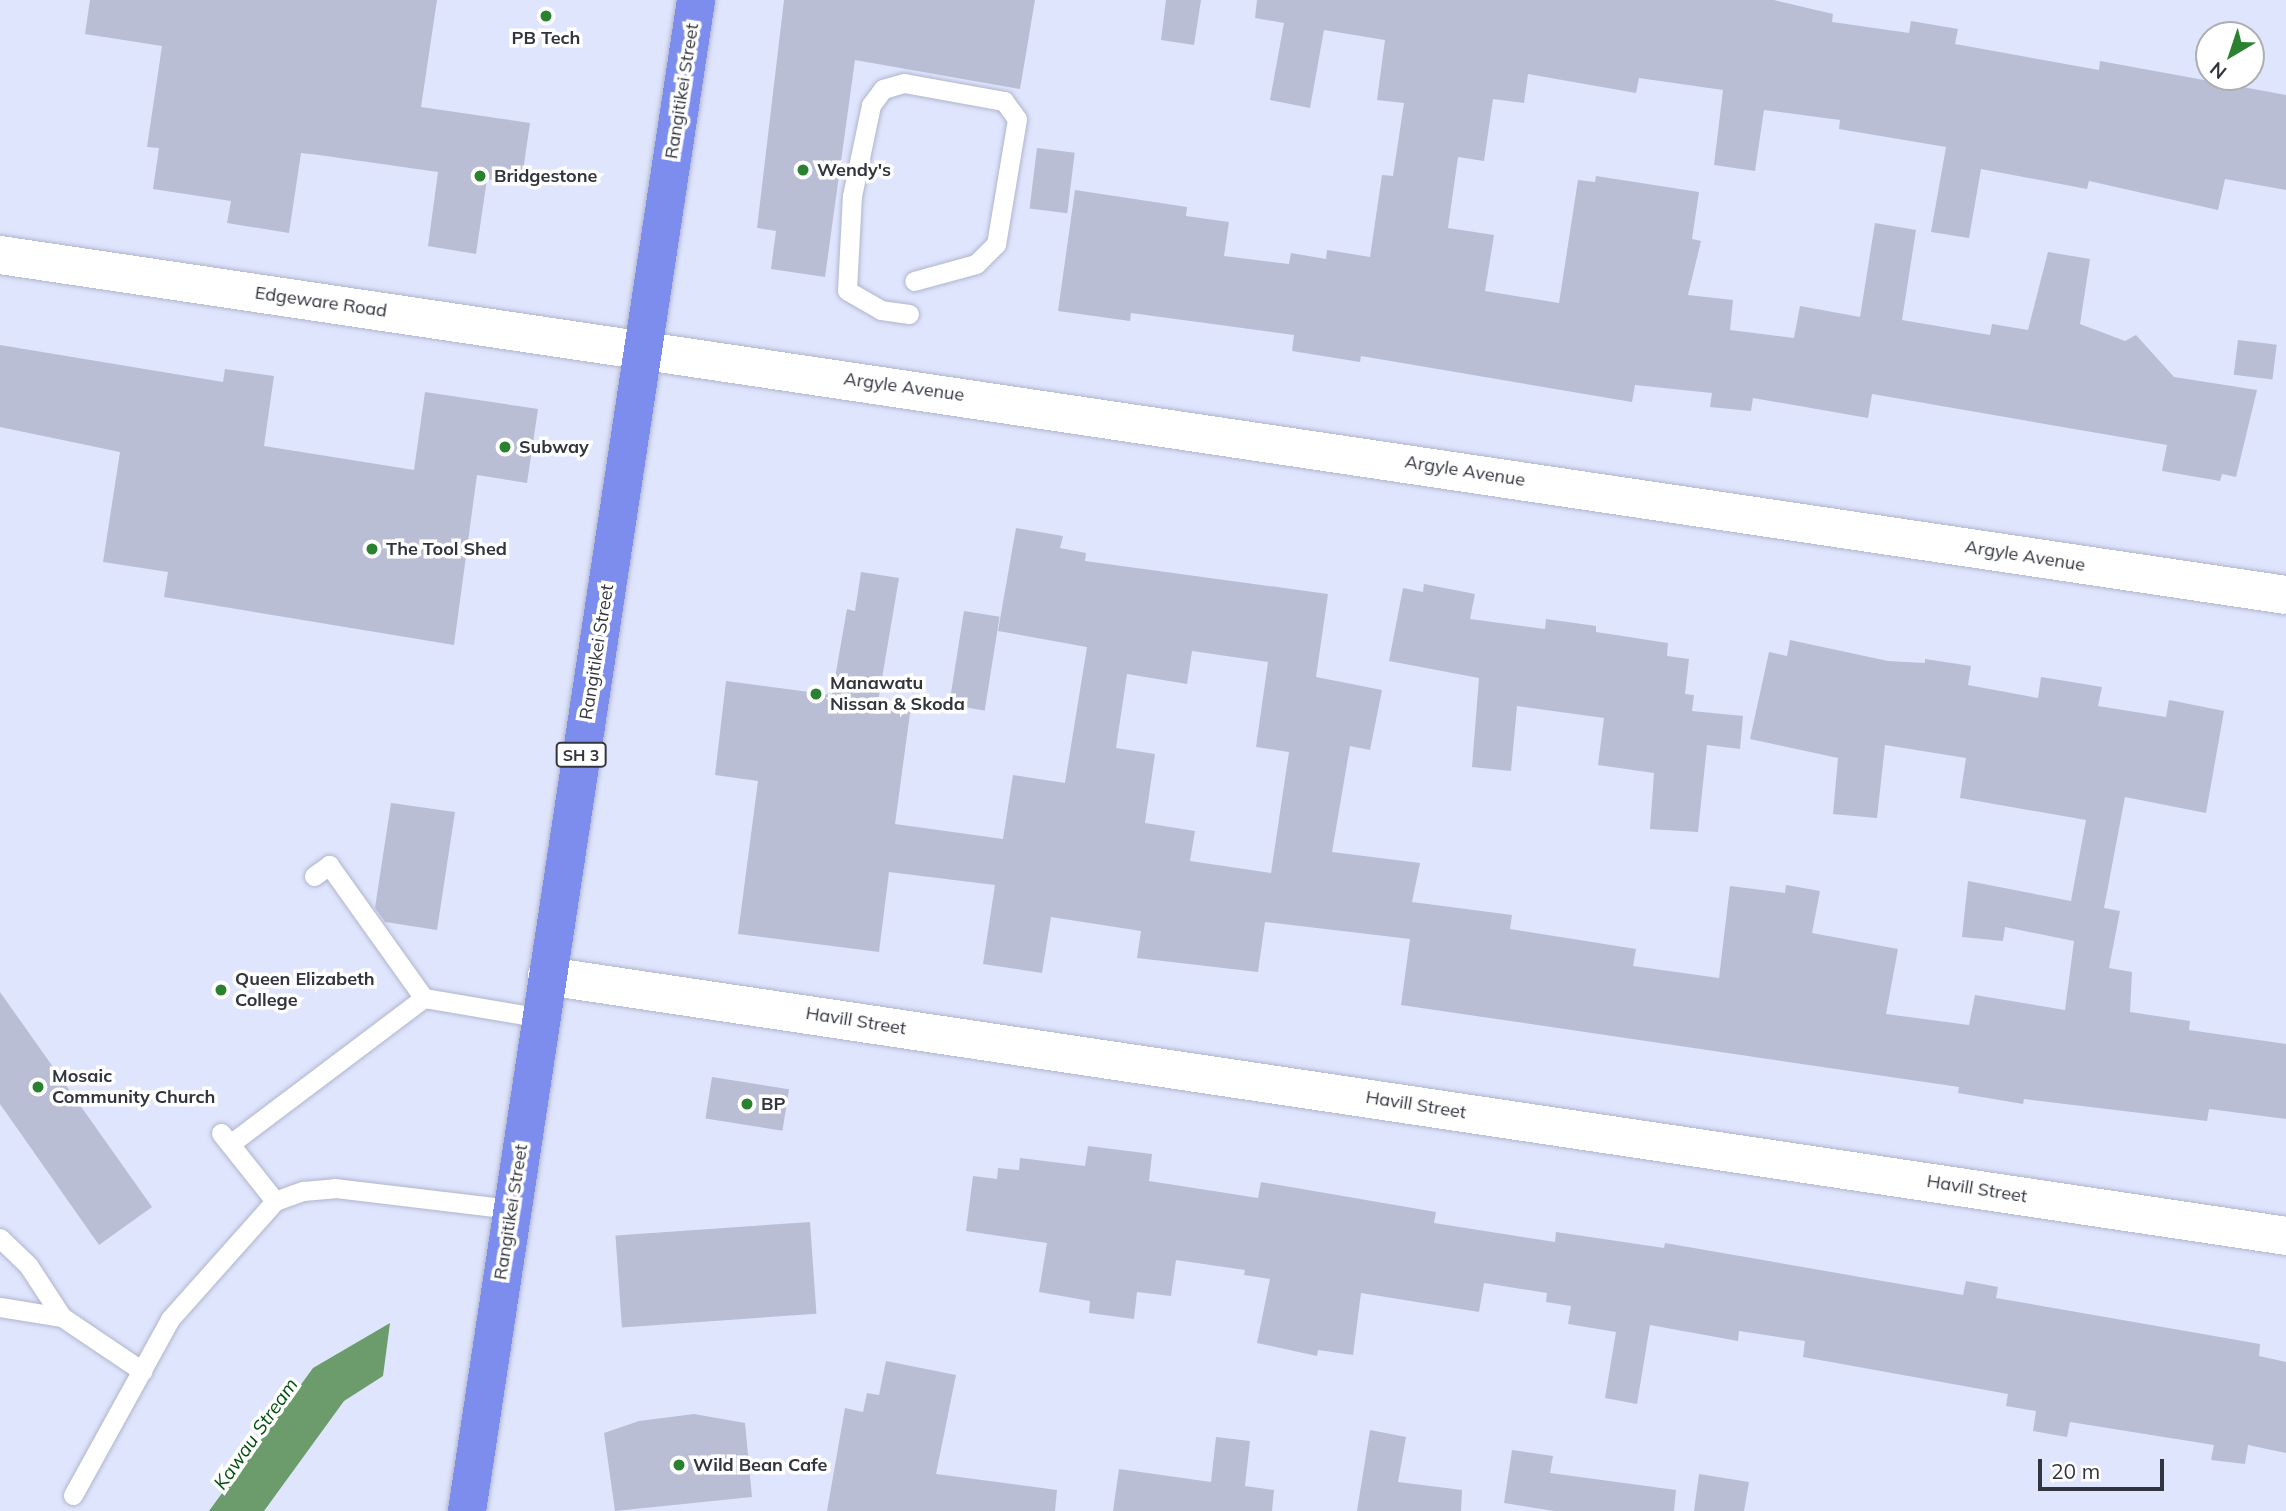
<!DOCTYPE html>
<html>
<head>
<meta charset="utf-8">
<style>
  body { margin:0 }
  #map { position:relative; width:2286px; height:1511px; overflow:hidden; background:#dfe5fd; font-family:Mulish,sans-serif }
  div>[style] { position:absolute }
  .water>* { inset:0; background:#6c9c6b }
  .building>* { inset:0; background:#b9bed5; transform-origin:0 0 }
  .roads { filter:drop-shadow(0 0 2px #afb5cb) drop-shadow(0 0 2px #afb5cb) }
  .lane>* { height:19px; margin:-9.5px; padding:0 9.5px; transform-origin:9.5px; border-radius:9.5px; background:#fff }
  .street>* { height:38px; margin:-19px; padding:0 19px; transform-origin:19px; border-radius:19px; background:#fff }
  .highway>* { height:38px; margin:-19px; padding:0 19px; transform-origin:19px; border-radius:19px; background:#7c8ded }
  .dots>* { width:19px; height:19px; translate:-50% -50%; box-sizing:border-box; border:4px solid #fff; border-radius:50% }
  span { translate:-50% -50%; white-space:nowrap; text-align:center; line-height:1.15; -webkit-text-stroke:7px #fff; paint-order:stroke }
  .shield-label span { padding:2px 5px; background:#fff; border:2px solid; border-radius:5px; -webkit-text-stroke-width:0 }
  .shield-label { font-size:16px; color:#32353e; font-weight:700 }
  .poi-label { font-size:18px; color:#32353e; font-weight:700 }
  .left { translate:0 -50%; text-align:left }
  .street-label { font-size:18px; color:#32353e }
  .water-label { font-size:19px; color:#014f0c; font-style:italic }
  .north { position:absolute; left:2195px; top:21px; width:70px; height:70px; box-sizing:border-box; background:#fff; border:2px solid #adaeb2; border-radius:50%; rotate:219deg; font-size:19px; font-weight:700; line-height:28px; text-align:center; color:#32353e }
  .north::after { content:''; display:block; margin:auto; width:24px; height:32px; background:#2a812f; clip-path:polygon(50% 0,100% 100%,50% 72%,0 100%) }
  .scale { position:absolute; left:2038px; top:1459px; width:126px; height:32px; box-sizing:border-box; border:4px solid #32353e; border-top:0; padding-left:9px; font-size:21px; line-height:24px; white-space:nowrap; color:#32353e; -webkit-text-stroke:5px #fff; paint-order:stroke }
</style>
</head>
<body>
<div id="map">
  <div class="water">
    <div style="clip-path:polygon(390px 1323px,383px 1376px,344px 1401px,264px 1511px,209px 1511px,313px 1368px)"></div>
  </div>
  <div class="building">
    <div style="clip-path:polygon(90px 0,437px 0,421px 107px,530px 123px,521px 185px,487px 179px,476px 254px,428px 246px,438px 172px,319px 155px,301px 153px,289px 233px,227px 223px,231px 201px,153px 189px,159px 148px,147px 147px,162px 46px,85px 34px)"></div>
    <div style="clip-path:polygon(784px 0,1035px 0,1020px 89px,855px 60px,825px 277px,771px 269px,776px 231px,757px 228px)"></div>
    <div style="clip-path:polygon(1166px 0,1201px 0,1194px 45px,1161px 40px)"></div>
    <div style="clip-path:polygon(1257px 0,1774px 0,1833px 14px,1832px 22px,1909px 33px,1911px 21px,1958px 29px,1955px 44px,2099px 70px,2100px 61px,2286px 95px,2286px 190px,2225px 179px,2218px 210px,2089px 181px,2087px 189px,1981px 169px,1969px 238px,1931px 232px,1946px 147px,1839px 129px,1840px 120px,1764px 110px,1755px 171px,1714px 165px,1723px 90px,1639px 78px,1636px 93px,1528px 74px,1524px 103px,1493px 99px,1484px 161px,1458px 157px,1448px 228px,1494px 235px,1485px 291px,1559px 303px,1578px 180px,1595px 182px,1596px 176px,1699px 192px,1692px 239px,1701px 241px,1688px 295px,1733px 300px,1730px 330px,1794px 338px,1800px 306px,1860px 317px,1875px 223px,1916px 230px,1902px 320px,1990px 335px,1992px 324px,2028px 330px,2048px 252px,2090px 259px,2080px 324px,2125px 341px,2136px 335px,2174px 377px,2257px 390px,2236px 477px,2222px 474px,2220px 481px,2162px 471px,2167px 445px,1872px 394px,1868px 418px,1753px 398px,1751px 411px,1710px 407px,1712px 393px,1635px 385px,1632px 402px,1361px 356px,1360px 362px,1292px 351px,1294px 335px,1131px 313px,1130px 321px,1058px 311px,1075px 190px,1187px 207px,1186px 216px,1229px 222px,1224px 256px,1289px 264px,1291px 253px,1326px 259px,1327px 250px,1370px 257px,1382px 175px,1393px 176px,1404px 103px,1377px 100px,1385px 40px,1324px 30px,1310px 108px,1270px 100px,1284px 23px,1255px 18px)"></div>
    <div style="left:1037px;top:148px;width:38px;height:61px;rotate:7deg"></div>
    <div style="left:2238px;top:340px;width:39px;height:35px;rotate:7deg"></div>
    <div style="clip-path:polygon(0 345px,223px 382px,225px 369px,274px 376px,264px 446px,414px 470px,425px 392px,538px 409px,527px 483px,477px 475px,454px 645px,164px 597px,168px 572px,103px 562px,120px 452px,0 427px)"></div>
    <div style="clip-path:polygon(evenodd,1016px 528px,1063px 536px,1060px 548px,1086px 553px,1085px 561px,1328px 594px,1316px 677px,1382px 690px,1370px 750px,1350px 746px,1332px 852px,1420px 863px,1412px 902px,1512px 915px,1510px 929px,1636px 949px,1633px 966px,1719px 978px,1730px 886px,1785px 893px,1786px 885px,1820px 891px,1812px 933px,1898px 949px,1886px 1014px,1969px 1025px,1975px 995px,2065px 1010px,2074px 941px,2005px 927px,2003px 941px,1962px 937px,1968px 881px,2071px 901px,2086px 820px,1960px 798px,1966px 758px,1885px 745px,1877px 818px,1833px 814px,1838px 758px,1750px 739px,1769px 652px,1787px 656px,1790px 640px,1888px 661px,1925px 663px,1925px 659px,1971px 666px,1968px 685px,2038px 698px,2041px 677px,2102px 687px,2098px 706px,2166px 717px,2169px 700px,2224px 711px,2206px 813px,2125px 797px,2104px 908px,2120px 911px,2109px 968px,2132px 972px,2130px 1012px,2190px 1021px,2189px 1030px,2286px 1044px,2286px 1119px,2209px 1109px,2207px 1121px,2024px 1099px,2023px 1104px,1958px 1093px,1959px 1087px,1401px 1005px,1410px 939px,1265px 922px,1258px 972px,1137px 958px,1141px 931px,1051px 917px,1042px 973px,983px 964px,995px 885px,889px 872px,879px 952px,738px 934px,758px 781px,715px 775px,726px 681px,832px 695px,847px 609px,855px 611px,861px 572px,899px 578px,878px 702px,911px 706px,895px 824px,1003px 839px,1013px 775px,1065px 783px,1087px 647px,998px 631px,1016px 528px,1192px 651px,1268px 662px,1256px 747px,1289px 752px,1271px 873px,1190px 861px,1195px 831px,1145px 823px,1155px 754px,1116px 748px,1127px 674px,1187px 684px,1192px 651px)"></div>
    <div style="clip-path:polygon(1424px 584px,1475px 594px,1470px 619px,1545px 629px,1546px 619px,1596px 626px,1596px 632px,1668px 643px,1667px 656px,1689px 659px,1685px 694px,1694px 695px,1692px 711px,1743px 716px,1740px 749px,1707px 745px,1698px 832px,1650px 829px,1654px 773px,1598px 765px,1604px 718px,1517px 706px,1511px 771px,1472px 767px,1479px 678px,1389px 661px,1403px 588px,1423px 592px)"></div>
    <div style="left:964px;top:611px;width:36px;height:95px;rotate:9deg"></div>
    <div style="clip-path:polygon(391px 803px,455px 812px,437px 930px,385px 922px,375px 908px)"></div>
    <div style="clip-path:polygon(0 992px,152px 1207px,99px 1245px,0 1104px)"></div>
    <div style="left:712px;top:1077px;width:78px;height:42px;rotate:9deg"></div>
    <div style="clip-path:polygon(1088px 1146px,1152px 1154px,1149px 1181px,1258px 1198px,1261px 1182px,1436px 1212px,1434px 1223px,1555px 1242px,1556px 1232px,1664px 1248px,1665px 1243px,1963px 1295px,1966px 1281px,1998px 1287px,1996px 1298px,2260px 1344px,2259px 1356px,2286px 1362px,2286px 1453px,2248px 1445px,2245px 1464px,2211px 1460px,2214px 1445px,2070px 1422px,2067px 1437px,2033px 1431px,2036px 1411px,2006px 1406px,2008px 1394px,1803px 1357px,1805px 1341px,1739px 1331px,1738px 1341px,1650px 1325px,1637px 1404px,1605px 1398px,1616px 1332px,1568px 1324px,1571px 1306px,1546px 1302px,1547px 1293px,1484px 1283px,1479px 1312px,1361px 1293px,1353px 1355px,1318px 1350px,1317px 1356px,1257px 1343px,1270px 1279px,1244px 1275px,1245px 1270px,1176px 1260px,1171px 1296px,1137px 1292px,1134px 1319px,1089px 1313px,1090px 1301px,1039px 1292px,1047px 1243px,966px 1231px,973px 1176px,997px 1179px,998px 1168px,1019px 1170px,1020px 1158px,1085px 1166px)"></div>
    <div style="left:810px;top:1222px;width:92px;height:195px;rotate:86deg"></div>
    <div style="clip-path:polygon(886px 1361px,956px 1375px,936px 1474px,1057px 1490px,1055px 1511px,827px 1511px,845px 1408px,863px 1412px,867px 1393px,879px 1395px)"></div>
    <div style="clip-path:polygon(694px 1414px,745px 1423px,752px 1497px,615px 1511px,604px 1433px,639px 1421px)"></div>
    <div style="clip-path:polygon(1370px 1430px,1406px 1437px,1398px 1482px,1462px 1490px,1461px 1511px,1357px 1511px)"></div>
    <div style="clip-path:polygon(1216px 1437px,1250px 1441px,1245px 1486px,1274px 1490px,1272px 1511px,1113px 1511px,1119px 1469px,1211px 1482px)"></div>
    <div style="clip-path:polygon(1512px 1450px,1553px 1456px,1550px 1473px,1676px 1490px,1674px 1511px,1554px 1511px,1504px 1503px)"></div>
    <div style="clip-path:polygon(1699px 1474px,1749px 1482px,1744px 1511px,1694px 1511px)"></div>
  </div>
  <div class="roads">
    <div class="lane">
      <div style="left:909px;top:314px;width:28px;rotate:-172deg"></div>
      <div style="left:881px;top:310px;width:39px;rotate:-150deg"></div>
      <div style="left:847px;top:290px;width:94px;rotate:-87deg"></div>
      <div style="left:852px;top:196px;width:93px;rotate:-78.2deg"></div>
      <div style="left:871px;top:105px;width:20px;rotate:-53deg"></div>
      <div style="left:883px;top:89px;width:22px;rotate:-16deg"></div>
      <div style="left:904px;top:83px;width:102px;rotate:10.2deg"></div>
      <div style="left:1004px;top:101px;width:22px;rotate:54deg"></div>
      <div style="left:1017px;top:119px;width:127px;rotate:99.5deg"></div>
      <div style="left:996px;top:244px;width:28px;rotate:135deg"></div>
      <div style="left:976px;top:264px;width:64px;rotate:164.7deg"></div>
      <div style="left:314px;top:876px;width:19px;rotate:-36deg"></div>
      <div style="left:329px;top:865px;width:163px;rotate:54.5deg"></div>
      <div style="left:424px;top:998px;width:120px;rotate:9.6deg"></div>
      <div style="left:221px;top:1133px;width:87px;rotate:51.5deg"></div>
      <div style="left:230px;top:1144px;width:243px;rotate:-37deg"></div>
      <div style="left:0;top:1238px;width:39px;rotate:44deg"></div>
      <div style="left:28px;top:1265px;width:62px;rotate:56.8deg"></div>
      <div style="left:62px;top:1317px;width:97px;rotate:34deg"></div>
      <div style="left:0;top:1307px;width:63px;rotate:9.2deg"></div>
      <div style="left:73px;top:1495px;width:201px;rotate:-61.1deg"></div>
      <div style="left:170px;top:1319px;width:158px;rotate:-48.3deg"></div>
      <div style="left:275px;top:1201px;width:30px;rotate:-20deg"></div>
      <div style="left:303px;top:1191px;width:32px;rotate:-5deg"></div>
      <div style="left:335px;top:1188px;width:178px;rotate:6.8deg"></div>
    </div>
    <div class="street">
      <div style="left:0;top:255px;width:2311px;rotate:8.46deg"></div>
      <div style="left:547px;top:976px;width:1758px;rotate:8.5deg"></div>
    </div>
    <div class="highway">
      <div style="left:467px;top:1511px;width:1528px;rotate:-81.38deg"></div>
    </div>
  </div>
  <div class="dots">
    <div style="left:546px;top:16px;background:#2a812f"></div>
    <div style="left:803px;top:170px;background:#2a812f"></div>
    <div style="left:480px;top:176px;background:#2a812f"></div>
    <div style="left:505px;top:447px;background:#2a812f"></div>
    <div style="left:372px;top:549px;background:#2a812f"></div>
    <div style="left:816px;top:694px;background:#2a812f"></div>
    <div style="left:221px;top:990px;background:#2a812f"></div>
    <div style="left:38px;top:1087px;background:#2a812f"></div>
    <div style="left:747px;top:1104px;background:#2a812f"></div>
    <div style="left:679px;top:1465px;background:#2a812f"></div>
  </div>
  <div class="shield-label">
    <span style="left:581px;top:755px">SH 3</span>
  </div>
  <div class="poi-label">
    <span style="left:546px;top:38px">PB Tech</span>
    <span class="left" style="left:817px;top:170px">Wendy's</span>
    <span class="left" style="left:494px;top:176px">Bridgestone</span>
    <span class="left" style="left:519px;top:447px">Subway</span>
    <span class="left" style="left:386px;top:549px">The Tool Shed</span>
    <span class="left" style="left:830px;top:694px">Manawatu<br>Nissan &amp; Skoda</span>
    <span class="left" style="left:235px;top:990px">Queen Elizabeth<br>College</span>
    <span class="left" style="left:52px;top:1087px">Mosaic<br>Community Church</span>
    <span class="left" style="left:761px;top:1104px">BP</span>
    <span class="left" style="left:693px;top:1465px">Wild Bean Cafe</span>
  </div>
  <div class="street-label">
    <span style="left:682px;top:91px;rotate:-81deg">Rangitikei Street</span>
    <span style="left:321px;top:302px;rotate:8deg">Edgeware Road</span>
    <span style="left:904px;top:387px;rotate:8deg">Argyle Avenue</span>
    <span style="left:1465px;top:471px;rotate:9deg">Argyle Avenue</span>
    <span style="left:2025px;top:556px;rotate:9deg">Argyle Avenue</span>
    <span style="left:597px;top:652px;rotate:-81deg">Rangitikei Street</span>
    <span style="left:856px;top:1021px;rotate:9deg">Havill Street</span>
    <span style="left:1416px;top:1105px;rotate:9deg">Havill Street</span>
    <span style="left:1977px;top:1189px;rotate:9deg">Havill Street</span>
    <span style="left:511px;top:1212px;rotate:-81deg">Rangitikei Street</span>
  </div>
  <div class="water-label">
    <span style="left:256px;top:1434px;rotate:-55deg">Kawau Stream</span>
  </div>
  <div class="north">N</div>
  <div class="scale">20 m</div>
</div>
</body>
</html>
